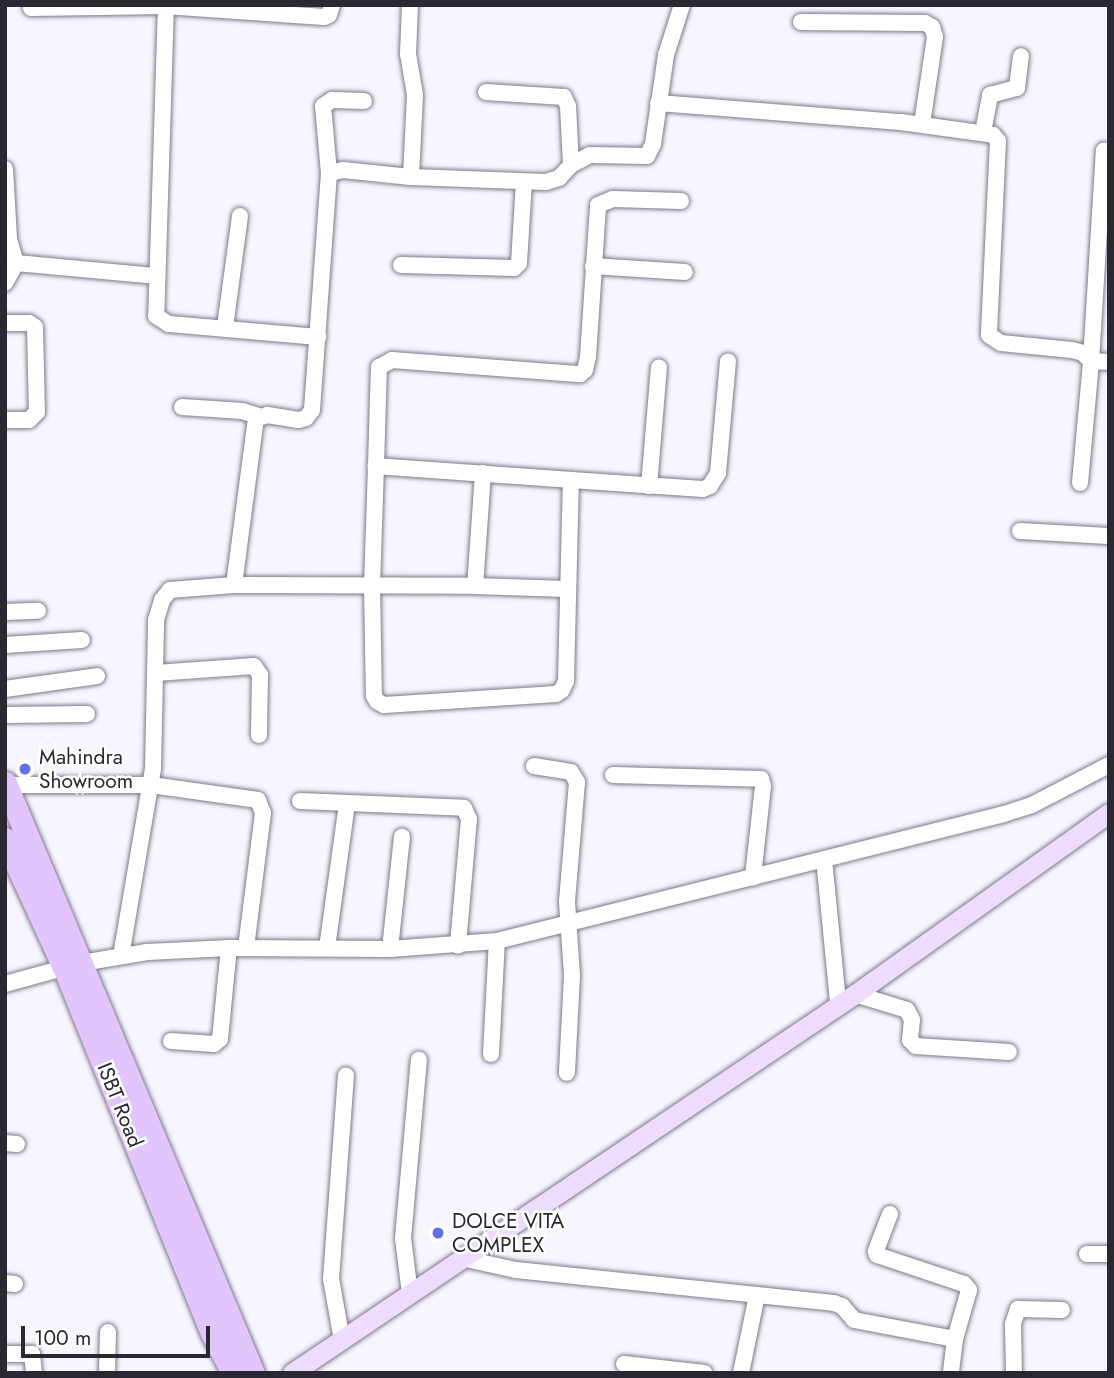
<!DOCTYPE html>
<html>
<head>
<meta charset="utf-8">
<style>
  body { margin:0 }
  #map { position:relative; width:1114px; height:1378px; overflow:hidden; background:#f7f5fd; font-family:Jost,sans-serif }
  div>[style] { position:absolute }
  .roads { filter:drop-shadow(0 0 2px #7d7a8b) drop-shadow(0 0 2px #7d7a8b) }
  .minor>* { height:16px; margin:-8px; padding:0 8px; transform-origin:8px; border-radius:8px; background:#fff }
  .major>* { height:19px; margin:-9.5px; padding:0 9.5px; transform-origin:9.5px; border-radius:9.5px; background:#eedcfe }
  .highway>* { height:23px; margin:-11.5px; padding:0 11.5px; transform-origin:11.5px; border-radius:11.5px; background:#e3c5fd }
  .dots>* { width:19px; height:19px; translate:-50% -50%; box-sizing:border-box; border:4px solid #fff; border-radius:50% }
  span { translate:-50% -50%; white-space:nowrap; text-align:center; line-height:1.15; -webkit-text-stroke:5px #fff; paint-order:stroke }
  .poi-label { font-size:21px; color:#2a2830 }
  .left { translate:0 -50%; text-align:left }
  .street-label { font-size:21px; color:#2a2830 }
  .frame { position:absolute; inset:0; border:7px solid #2a2830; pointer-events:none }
  .scale { position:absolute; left:21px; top:1326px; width:189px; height:32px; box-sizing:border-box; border:4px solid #2a2830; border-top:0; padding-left:9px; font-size:21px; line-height:24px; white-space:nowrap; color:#2a2830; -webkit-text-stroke:5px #fff; paint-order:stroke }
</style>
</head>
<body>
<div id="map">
  <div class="roads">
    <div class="minor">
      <div style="left:166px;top:5px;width:311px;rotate:91.8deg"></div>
      <div style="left:156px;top:316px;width:15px;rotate:32deg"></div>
      <div style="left:169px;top:324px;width:150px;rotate:5deg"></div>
      <div style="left:410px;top:5px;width:49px;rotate:92.3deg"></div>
      <div style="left:408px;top:54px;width:42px;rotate:80.3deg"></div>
      <div style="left:415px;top:95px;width:82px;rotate:92.8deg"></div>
      <div style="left:31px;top:8px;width:134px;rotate:-0.9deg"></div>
      <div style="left:165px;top:6px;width:159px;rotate:4deg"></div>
      <div style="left:324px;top:17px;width:5px;rotate:-22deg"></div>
      <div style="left:329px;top:15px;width:10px;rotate:-73deg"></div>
      <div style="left:801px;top:22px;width:124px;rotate:0.5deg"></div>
      <div style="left:925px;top:23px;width:8px;rotate:30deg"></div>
      <div style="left:932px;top:27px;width:10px;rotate:73deg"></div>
      <div style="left:935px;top:37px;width:88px;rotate:98.5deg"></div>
      <div style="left:486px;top:92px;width:78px;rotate:3.7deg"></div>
      <div style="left:564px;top:97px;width:10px;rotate:66deg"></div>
      <div style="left:568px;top:106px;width:59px;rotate:87.1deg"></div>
      <div style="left:658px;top:103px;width:244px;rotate:4.5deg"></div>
      <div style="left:901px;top:122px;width:93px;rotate:8deg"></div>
      <div style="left:993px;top:135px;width:8px;rotate:50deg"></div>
      <div style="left:998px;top:141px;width:194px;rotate:92.7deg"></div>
      <div style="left:989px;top:335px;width:14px;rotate:34deg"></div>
      <div style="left:1001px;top:343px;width:71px;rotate:5.6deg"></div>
      <div style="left:1072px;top:350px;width:11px;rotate:15deg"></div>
      <div style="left:1083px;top:353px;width:11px;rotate:45deg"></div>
      <div style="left:1091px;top:361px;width:18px;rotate:3deg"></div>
      <div style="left:983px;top:132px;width:38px;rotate:-79deg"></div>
      <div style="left:990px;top:95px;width:28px;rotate:-15deg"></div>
      <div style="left:1017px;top:88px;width:32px;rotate:-83deg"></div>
      <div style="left:5px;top:169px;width:70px;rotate:86.7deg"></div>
      <div style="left:9px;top:239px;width:25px;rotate:74deg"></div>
      <div style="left:16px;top:263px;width:142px;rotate:5.3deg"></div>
      <div style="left:329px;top:173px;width:67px;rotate:-95.1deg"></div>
      <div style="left:323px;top:106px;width:11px;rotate:-34deg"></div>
      <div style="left:332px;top:100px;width:32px;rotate:2deg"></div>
      <div style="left:401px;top:265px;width:113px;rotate:1.5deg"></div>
      <div style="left:514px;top:268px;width:7px;rotate:-45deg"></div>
      <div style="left:519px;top:263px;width:81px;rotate:-86.5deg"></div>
      <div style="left:593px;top:266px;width:92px;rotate:3.7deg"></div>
      <div style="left:5px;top:283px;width:23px;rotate:-61deg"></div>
      <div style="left:5px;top:323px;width:24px"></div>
      <div style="left:29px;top:323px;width:7px;rotate:34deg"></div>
      <div style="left:35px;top:327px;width:85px;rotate:88.7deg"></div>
      <div style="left:37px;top:412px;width:11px;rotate:135deg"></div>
      <div style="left:29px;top:420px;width:24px;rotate:180deg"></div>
      <div style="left:225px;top:327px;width:112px;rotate:-82.3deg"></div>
      <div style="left:182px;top:407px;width:60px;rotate:3.8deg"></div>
      <div style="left:242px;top:411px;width:17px;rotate:17deg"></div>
      <div style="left:376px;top:466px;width:120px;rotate:91.9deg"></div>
      <div style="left:372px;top:586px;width:110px;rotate:89deg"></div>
      <div style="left:374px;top:696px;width:6px;rotate:59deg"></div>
      <div style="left:377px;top:701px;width:8px;rotate:30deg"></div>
      <div style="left:384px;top:705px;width:172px;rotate:-3.7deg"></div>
      <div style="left:556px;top:694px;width:7px;rotate:-34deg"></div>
      <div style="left:562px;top:690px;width:10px;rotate:-66deg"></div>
      <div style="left:566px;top:681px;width:201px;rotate:-88.6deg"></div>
      <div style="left:571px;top:480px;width:196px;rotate:-175.9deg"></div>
      <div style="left:376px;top:466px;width:99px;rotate:-88.3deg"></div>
      <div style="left:379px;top:367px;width:15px;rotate:-28deg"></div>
      <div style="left:392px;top:360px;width:189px;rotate:4.3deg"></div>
      <div style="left:580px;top:374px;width:6px;rotate:-39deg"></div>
      <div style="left:585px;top:370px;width:13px;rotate:-77deg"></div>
      <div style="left:588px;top:357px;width:152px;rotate:-86.2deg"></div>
      <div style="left:598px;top:205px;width:16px;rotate:-22deg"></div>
      <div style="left:613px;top:199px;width:68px;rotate:1.7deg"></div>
      <div style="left:483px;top:473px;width:113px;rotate:94deg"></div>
      <div style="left:475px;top:586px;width:92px;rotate:1.9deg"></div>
      <div style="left:571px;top:480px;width:132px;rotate:3.9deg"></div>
      <div style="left:703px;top:489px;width:8px;rotate:-23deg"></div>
      <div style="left:710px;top:486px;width:15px;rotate:-58deg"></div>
      <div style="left:718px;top:473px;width:112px;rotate:-84.9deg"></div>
      <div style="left:1080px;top:483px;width:122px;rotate:-84.8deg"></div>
      <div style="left:1091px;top:361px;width:211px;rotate:-86.5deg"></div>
      <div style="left:649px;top:486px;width:119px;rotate:-85.2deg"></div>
      <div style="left:1020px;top:531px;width:89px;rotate:3.2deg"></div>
      <div style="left:234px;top:585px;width:167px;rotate:-82.5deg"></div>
      <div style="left:256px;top:419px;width:12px;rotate:-20deg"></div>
      <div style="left:267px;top:415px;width:32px;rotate:9deg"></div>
      <div style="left:299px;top:420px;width:7px;rotate:-16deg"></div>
      <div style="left:306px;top:418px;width:10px;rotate:-53deg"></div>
      <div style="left:312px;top:410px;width:238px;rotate:-85.9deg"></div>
      <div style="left:329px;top:173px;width:14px;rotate:-12deg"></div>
      <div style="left:343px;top:170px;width:68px;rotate:5.9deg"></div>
      <div style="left:411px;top:177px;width:135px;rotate:2.1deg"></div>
      <div style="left:546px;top:182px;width:14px;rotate:-17deg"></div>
      <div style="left:559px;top:178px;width:18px;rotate:-47deg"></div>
      <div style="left:571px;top:165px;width:21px;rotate:-28deg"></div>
      <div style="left:590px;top:155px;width:57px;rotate:1deg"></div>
      <div style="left:647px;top:156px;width:13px;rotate:-63deg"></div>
      <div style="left:653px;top:144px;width:90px;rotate:-81.7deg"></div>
      <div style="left:666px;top:55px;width:52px;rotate:-72.3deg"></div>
      <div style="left:5px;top:612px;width:33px;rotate:-2deg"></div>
      <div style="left:5px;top:645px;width:77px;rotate:-3.7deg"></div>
      <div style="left:156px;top:673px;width:98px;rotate:-4.1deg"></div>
      <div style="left:254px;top:666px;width:11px;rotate:56deg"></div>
      <div style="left:260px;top:675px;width:60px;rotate:91deg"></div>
      <div style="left:5px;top:689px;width:93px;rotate:-8deg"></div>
      <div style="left:5px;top:715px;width:82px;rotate:-0.7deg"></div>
      <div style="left:534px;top:766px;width:37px;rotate:9deg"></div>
      <div style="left:571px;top:772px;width:12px;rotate:59deg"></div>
      <div style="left:577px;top:782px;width:120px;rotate:94.8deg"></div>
      <div style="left:567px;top:902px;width:74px;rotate:86.1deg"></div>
      <div style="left:572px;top:976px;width:97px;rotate:93deg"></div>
      <div style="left:613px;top:775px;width:148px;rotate:1.5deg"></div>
      <div style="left:761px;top:779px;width:7px;rotate:74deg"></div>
      <div style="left:763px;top:786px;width:92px;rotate:96.3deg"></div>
      <div style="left:6px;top:785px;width:145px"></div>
      <div style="left:151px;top:785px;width:108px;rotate:8deg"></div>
      <div style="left:258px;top:800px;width:14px;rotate:69deg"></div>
      <div style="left:263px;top:813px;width:136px;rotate:97.2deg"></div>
      <div style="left:300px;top:801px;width:164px;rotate:2.4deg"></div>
      <div style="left:464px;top:808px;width:12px;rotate:66deg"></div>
      <div style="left:469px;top:819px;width:127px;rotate:95deg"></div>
      <div style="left:824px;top:859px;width:145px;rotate:84.4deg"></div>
      <div style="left:327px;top:948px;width:145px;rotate:-82.1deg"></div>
      <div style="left:390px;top:949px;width:113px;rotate:-83.9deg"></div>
      <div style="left:121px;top:956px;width:190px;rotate:-80.3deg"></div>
      <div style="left:153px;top:769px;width:149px;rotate:-88.8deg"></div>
      <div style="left:156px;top:620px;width:21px;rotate:-73deg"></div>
      <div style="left:162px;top:600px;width:13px;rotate:-51deg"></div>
      <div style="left:170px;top:590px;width:64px;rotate:-4.5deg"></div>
      <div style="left:234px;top:585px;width:241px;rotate:0.2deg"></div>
      <div style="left:5px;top:984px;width:80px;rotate:-15.3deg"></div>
      <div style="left:82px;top:963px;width:66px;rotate:-9.6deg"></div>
      <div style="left:147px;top:952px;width:82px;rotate:-2.8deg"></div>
      <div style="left:229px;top:948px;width:161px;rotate:0.4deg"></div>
      <div style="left:390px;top:949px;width:107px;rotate:-4.3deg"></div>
      <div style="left:497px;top:941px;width:523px;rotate:-14.06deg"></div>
      <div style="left:1004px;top:814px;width:29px;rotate:-18deg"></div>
      <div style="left:1032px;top:805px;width:87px;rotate:-27.5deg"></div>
      <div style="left:855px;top:994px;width:54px;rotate:17.1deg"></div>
      <div style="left:907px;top:1010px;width:11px;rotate:63deg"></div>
      <div style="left:912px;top:1020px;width:20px;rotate:96deg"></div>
      <div style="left:910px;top:1040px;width:8px;rotate:45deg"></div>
      <div style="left:916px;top:1046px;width:93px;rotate:3.7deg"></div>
      <div style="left:171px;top:1041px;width:43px;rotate:4deg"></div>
      <div style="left:214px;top:1044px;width:8px;rotate:-40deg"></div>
      <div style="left:220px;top:1039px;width:91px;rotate:-84.4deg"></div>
      <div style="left:491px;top:1054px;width:113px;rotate:-87deg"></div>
      <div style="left:5px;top:1143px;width:12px;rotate:5deg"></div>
      <div style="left:890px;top:1214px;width:40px;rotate:111deg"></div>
      <div style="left:876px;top:1251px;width:4px;rotate:76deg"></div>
      <div style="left:877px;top:1255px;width:92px;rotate:18.4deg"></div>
      <div style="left:964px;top:1284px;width:8px;rotate:50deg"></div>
      <div style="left:969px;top:1290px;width:51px;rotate:105.9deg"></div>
      <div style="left:955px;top:1339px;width:34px;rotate:97deg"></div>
      <div style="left:1087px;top:1254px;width:22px"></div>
      <div style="left:466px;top:1259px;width:51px;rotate:12.4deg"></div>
      <div style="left:516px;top:1270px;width:242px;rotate:5.9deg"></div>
      <div style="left:757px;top:1295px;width:80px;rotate:101.6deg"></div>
      <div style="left:5px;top:1283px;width:10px;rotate:6deg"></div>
      <div style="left:410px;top:1294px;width:56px;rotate:-97.1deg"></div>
      <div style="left:403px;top:1238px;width:179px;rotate:-84.9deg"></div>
      <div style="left:757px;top:1295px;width:77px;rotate:5.9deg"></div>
      <div style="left:834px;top:1303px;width:9px;rotate:21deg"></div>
      <div style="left:842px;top:1306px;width:18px;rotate:49deg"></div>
      <div style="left:854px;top:1320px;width:103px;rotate:10.7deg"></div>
      <div style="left:342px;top:1340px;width:62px;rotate:-100.2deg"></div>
      <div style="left:331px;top:1279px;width:204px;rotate:-85.8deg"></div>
      <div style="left:5px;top:1354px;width:27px"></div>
      <div style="left:32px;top:1354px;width:19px;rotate:84deg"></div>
      <div style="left:624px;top:1364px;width:81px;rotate:6.3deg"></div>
      <div style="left:107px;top:1373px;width:41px;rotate:-88.6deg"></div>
      <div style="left:1014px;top:1373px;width:49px;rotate:-91.2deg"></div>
      <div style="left:1013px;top:1324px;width:16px;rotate:-72deg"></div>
      <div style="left:1018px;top:1309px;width:44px;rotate:1.3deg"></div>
    </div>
    <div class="major">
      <div style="left:292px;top:1373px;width:679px;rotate:-33.95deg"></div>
      <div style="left:855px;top:994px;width:312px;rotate:-35.5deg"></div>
    </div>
    <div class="highway">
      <div style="left:5px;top:783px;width:640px;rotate:67.2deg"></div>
      <div style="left:5px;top:839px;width:141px;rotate:65.3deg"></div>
      <div style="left:64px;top:967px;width:395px;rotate:68deg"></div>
      <div style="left:212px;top:1333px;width:45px;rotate:62.3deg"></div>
    </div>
  </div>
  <div class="dots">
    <div style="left:25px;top:769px;background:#6270e8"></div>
    <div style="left:438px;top:1233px;background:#6270e8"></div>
  </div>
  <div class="poi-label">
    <span class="left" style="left:39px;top:769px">Mahindra<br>Showroom</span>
    <span class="left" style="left:452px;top:1233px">DOLCE VITA<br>COMPLEX</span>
  </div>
  <div class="street-label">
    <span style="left:120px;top:1105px;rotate:68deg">ISBT Road</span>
  </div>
  <div class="frame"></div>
  <div class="scale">100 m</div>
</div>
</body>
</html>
